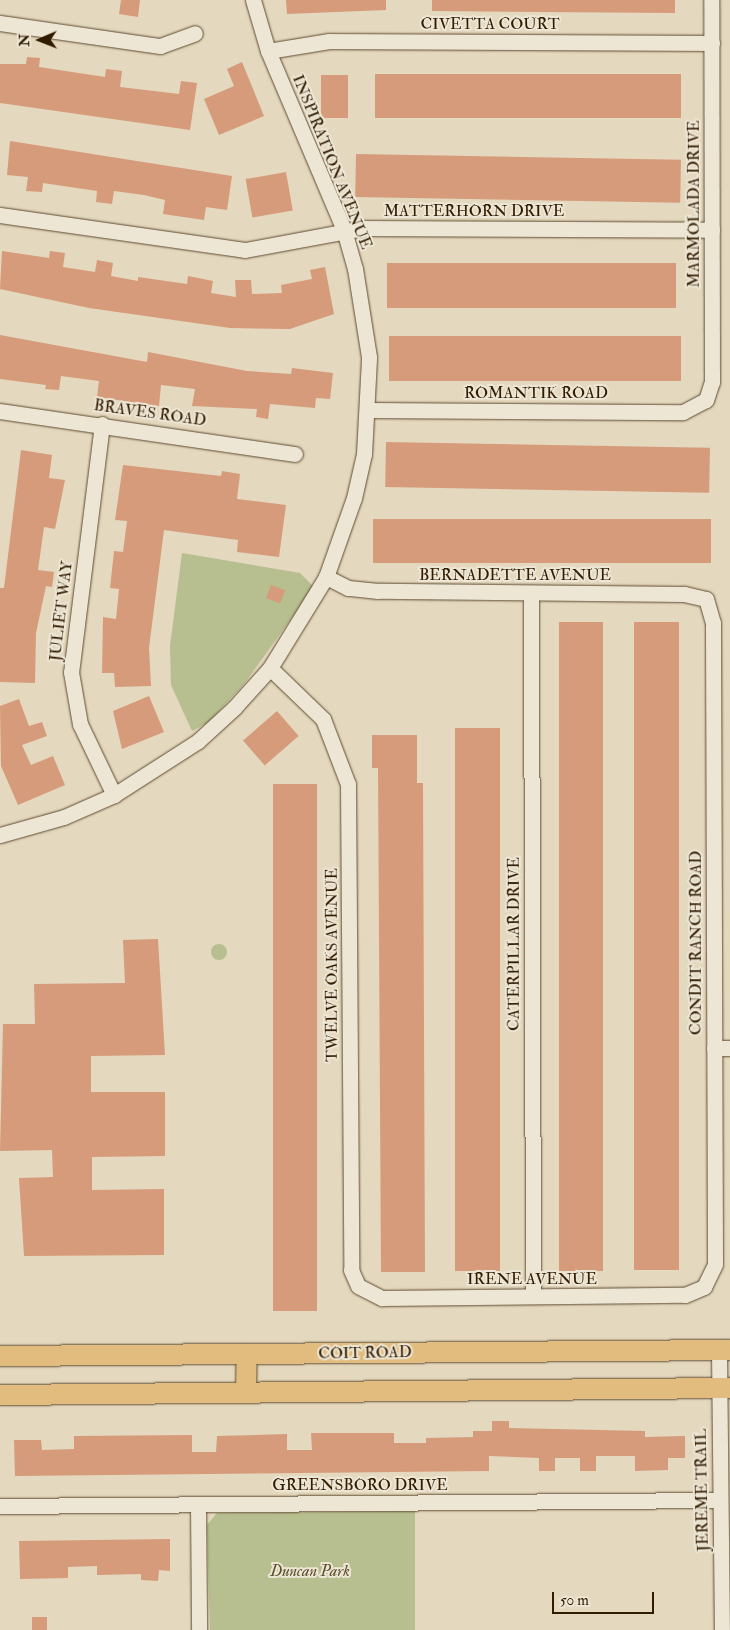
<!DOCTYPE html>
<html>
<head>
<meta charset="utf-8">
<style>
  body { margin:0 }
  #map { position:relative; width:730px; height:1630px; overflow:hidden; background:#e4d8be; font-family:"IM FELL Double Pica",serif }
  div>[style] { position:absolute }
  .green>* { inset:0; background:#b7be8f }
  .round { border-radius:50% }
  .building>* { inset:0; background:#d69b7b; transform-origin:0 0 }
  .roads { filter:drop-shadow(0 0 1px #5e4b30) drop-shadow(0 0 1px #5e4b30) }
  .minor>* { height:15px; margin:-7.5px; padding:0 7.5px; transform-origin:7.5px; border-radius:7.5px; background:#ede6d5 }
  .major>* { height:20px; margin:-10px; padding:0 10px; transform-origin:10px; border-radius:10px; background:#e2bc7f }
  span { translate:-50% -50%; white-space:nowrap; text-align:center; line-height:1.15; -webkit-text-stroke:4px #ede6d5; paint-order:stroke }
  .street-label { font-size:16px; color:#321c00 }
  .park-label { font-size:16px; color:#5a4d2b; font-style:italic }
  .north { position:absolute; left:15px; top:15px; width:50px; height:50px; -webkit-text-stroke:4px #ede6d5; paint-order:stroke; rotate:269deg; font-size:14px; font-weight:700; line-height:20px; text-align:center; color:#321c00 }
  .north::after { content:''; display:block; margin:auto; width:18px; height:22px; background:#321c00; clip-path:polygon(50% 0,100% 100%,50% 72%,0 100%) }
  .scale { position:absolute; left:552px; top:1592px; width:102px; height:22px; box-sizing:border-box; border:2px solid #321c00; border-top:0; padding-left:6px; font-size:15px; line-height:18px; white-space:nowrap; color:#321c00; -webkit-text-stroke:4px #ede6d5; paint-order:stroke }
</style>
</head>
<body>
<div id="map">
  <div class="green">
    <div style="clip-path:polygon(182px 553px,300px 573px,314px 587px,244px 684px,209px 722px,192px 731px,171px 685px,170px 646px)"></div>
    <div class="round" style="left:211px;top:944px;width:16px;height:16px"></div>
    <div style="clip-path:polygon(415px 1511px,415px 1630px,210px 1630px,207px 1525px,217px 1513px)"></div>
  </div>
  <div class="building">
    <div style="clip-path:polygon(121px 0,140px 0,138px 17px,119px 14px)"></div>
    <div style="clip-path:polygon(286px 0,386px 0,386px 10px,287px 14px)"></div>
    <div style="clip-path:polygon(432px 0,675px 0,675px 13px,432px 11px)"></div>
    <div style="clip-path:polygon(27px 57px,40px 58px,39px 67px,105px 77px,106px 69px,122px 71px,120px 87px,179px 94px,181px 81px,197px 83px,190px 130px,0 103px,0 64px,26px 64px)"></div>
    <div style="clip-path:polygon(242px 62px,264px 116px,219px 135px,204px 99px,234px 86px,227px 69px)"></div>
    <div style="left:375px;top:74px;width:306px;height:44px"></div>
    <div style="left:321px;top:75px;width:27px;height:43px"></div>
    <div style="clip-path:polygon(10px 141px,232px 176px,227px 210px,206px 207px,204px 220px,163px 214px,165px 200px,144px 195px,114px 191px,112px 204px,96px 202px,97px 191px,43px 183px,42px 192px,26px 191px,28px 177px,7px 175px)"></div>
    <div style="left:356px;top:154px;width:325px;height:43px;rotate:1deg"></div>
    <div style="left:286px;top:172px;width:39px;height:41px;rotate:80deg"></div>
    <div style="clip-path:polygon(2px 251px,49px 258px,50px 251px,65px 253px,63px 267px,95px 272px,97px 260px,113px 263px,111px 276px,138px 281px,138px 277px,187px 284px,188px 276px,213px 281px,211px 293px,236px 297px,235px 280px,251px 280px,252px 294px,282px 293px,281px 285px,312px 279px,310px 270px,325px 267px,334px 314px,290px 329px,230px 328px,89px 308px,0 289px)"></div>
    <div style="left:387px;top:263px;width:289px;height:45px"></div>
    <div style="clip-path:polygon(0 335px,147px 362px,148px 352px,247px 371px,291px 374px,292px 368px,333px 373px,330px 399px,316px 398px,315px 408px,270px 404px,268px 419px,256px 417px,257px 409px,192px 406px,195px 389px,161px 385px,159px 406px,97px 397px,99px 381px,61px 376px,59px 390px,45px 389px,46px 385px,0 379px)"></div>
    <div style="left:389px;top:336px;width:292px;height:45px"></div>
    <div style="left:386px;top:442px;width:324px;height:45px;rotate:1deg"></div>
    <div style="clip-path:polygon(21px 450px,52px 455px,49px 478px,65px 480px,55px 529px,44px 527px,38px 570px,54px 572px,52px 587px,46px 586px,36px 633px,35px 683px,0 682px,0 588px,4px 588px)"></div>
    <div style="clip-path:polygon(123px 465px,221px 476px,222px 471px,240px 474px,237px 499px,286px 505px,279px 557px,237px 552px,238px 540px,164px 530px,149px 648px,151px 686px,115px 687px,114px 673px,102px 673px,103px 617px,116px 619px,119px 589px,110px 588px,114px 551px,123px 552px,127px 521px,115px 520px)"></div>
    <div style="left:373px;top:519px;width:338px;height:44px"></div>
    <div style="left:271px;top:585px;width:15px;height:14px;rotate:20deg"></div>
    <div style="left:559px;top:622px;width:44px;height:649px"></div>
    <div style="left:634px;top:622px;width:45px;height:648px"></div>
    <div style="clip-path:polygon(149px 696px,164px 732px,122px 749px,113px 711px)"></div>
    <div style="clip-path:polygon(19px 699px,29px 726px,42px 722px,47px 736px,22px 745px,31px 765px,53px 756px,65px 785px,18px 805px,1px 766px,0 706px)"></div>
    <div style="left:277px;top:711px;width:33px;height:45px;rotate:49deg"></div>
    <div style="left:455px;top:728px;width:45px;height:543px"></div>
    <div style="clip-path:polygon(372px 735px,417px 735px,417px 783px,423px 783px,425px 1272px,381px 1272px,378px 768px,372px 768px)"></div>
    <div style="left:273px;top:784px;width:44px;height:527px"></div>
    <div style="clip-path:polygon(158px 939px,165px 1055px,91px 1056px,91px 1092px,165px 1092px,165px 1156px,92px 1157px,92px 1190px,164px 1189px,164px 1255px,24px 1256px,19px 1178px,53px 1177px,52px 1150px,0 1151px,3px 1024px,35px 1024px,34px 984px,125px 983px,123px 940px)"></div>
    <div style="clip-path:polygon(492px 1421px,509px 1421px,509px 1428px,645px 1431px,645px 1437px,685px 1436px,685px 1458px,668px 1458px,668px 1470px,635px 1471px,635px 1456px,596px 1456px,596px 1471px,580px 1471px,580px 1458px,555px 1458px,555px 1471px,539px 1471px,539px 1458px,489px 1456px,489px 1471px,15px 1476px,14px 1440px,41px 1440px,42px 1450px,74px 1449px,74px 1436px,192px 1435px,192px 1452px,216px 1452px,217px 1436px,287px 1434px,287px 1450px,312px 1450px,311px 1433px,394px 1433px,394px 1443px,426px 1443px,426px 1438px,473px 1437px,473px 1431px,492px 1431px)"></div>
    <div style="clip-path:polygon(170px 1539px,170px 1571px,159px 1570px,158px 1581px,141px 1580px,141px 1574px,97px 1575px,97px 1566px,68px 1567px,68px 1578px,20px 1579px,19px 1541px)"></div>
    <div style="left:32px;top:1617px;width:15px;height:13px"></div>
  </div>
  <div class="roads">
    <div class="minor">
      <div style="left:0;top:23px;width:162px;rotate:8.2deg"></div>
      <div style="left:160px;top:46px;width:37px;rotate:-20deg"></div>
      <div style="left:268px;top:51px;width:62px;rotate:-9.3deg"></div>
      <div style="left:329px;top:41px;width:383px;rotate:0.3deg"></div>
      <div style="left:0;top:215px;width:247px;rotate:8.1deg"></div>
      <div style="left:245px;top:250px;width:121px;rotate:-10.5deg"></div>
      <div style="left:364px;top:228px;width:348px;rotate:0.3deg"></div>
      <div style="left:368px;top:410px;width:315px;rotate:0.4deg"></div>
      <div style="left:683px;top:412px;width:26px;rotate:-28deg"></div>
      <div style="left:706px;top:400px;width:19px;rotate:-72deg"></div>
      <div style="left:712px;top:382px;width:382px;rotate:-90.1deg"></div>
      <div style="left:0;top:411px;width:298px;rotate:8.3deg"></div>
      <div style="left:102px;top:424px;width:250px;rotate:97.1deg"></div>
      <div style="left:71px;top:672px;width:53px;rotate:80.2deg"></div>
      <div style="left:80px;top:724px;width:79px;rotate:64.4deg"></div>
      <div style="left:531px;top:593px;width:703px;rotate:89.84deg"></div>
      <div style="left:270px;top:668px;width:74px;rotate:43.9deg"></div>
      <div style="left:323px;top:719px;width:70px;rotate:69deg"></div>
      <div style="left:348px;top:784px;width:486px;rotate:89.6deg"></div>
      <div style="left:351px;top:1270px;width:17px;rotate:66deg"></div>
      <div style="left:358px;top:1286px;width:27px;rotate:27deg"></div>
      <div style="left:382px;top:1298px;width:303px;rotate:-0.6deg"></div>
      <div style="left:685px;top:1295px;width:21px;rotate:-23deg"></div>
      <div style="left:704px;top:1287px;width:25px;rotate:-64deg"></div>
      <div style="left:715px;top:1264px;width:641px;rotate:-90.18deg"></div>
      <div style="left:713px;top:623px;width:25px;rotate:-106deg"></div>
      <div style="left:706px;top:599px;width:23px;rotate:-167deg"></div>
      <div style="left:684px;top:594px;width:306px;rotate:-179.4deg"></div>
      <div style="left:378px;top:591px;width:30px;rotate:-174deg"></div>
      <div style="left:348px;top:588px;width:25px;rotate:-153deg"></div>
      <div style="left:0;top:835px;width:66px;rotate:-15.7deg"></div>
      <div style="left:64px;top:817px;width:55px;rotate:-23.7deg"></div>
      <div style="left:114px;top:795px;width:100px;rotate:-32.7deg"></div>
      <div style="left:198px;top:741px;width:49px;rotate:-42.5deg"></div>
      <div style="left:234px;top:708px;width:54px;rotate:-48deg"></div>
      <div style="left:270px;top:668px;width:107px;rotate:-58.4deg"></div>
      <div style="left:326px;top:577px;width:84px;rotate:-70.5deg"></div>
      <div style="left:354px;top:498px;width:45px;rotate:-77.2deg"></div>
      <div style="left:364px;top:454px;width:97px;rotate:-87deg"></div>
      <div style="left:369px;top:357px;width:89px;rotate:-99deg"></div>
      <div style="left:355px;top:269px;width:41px;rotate:-105.8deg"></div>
      <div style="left:344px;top:230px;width:194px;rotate:-113deg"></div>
      <div style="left:268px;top:51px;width:53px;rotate:-106.4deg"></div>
      <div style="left:714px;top:1048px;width:16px"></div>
      <div style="left:719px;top:1350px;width:280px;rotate:89.4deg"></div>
      <div style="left:198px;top:1504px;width:126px;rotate:89.5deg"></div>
      <div style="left:0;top:1506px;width:720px;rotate:-0.48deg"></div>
    </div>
    <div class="major">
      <div style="left:0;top:1356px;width:730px;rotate:-0.47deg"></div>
      <div style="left:246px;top:1393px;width:39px;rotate:-89deg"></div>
      <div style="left:0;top:1395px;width:730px;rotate:-0.55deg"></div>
    </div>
  </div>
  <div class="street-label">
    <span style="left:490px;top:24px">CIVETTA COURT</span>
    <span style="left:332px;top:162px;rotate:68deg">INSPIRATION AVENUE</span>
    <span style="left:694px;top:204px;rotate:-90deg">MARMOLADA DRIVE</span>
    <span style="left:474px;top:211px">MATTERHORN DRIVE</span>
    <span style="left:536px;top:393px">ROMANTIK ROAD</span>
    <span style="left:150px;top:413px;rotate:8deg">BRAVES ROAD</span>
    <span style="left:515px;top:575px">BERNADETTE AVENUE</span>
    <span style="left:61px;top:611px;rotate:-83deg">JULIET WAY</span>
    <span style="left:696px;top:943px;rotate:-90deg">CONDIT RANCH ROAD</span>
    <span style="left:514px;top:944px;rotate:-90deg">CATERPILLAR DRIVE</span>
    <span style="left:332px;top:965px;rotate:-90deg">TWELVE OAKS AVENUE</span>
    <span style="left:532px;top:1279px">IRENE AVENUE</span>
    <span style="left:365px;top:1353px;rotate:-1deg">COIT ROAD</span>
    <span style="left:360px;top:1485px">GREENSBORO DRIVE</span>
    <span style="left:702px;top:1490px;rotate:-91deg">JEREME TRAIL</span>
  </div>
  <div class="park-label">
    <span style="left:310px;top:1571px">Duncan Park</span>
  </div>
  <div class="north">N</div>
  <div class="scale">50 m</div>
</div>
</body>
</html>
